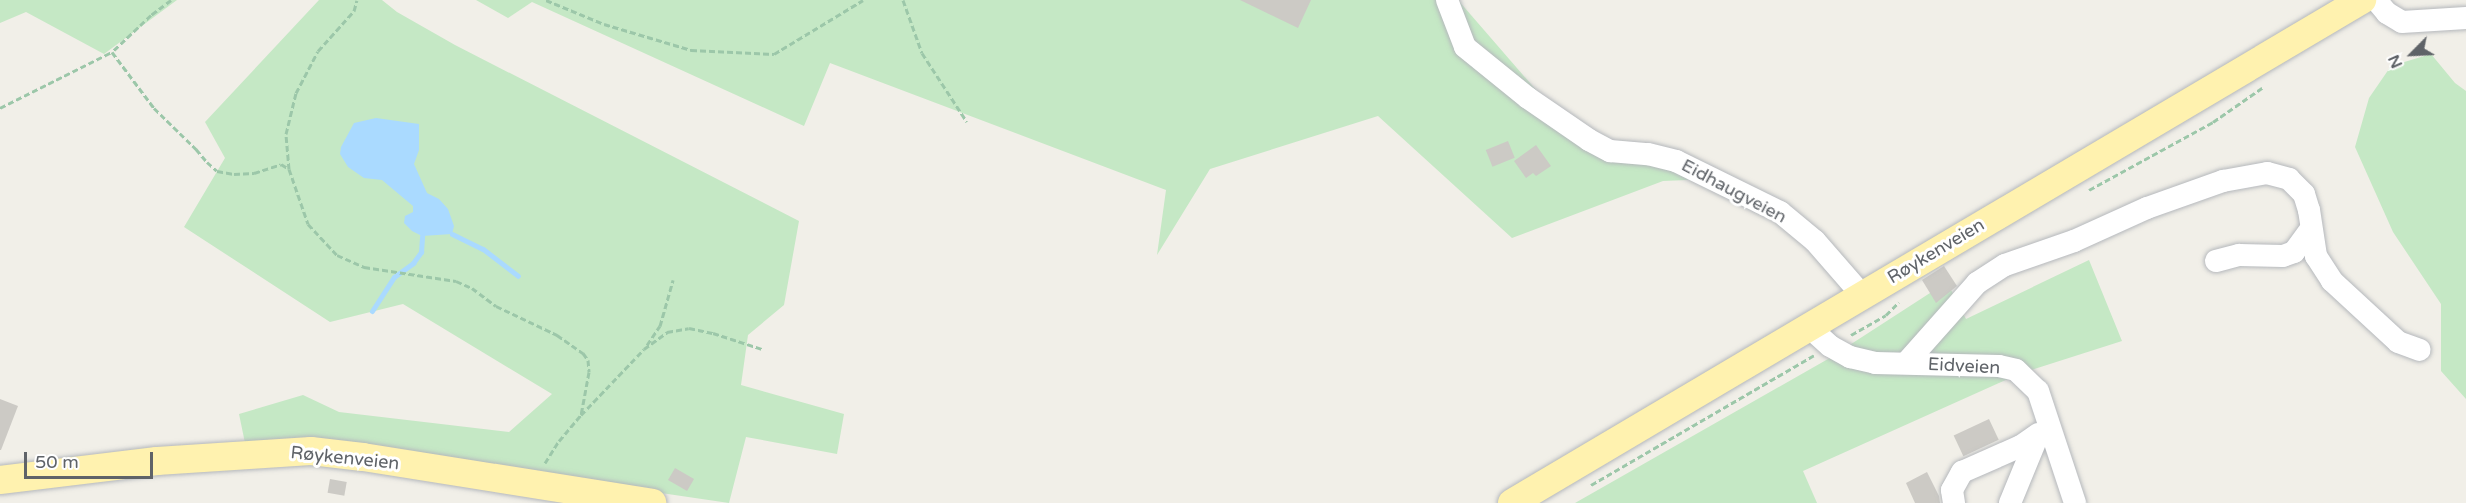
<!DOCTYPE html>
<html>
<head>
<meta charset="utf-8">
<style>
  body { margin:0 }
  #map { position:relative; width:2466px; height:503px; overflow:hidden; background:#f1efe8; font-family:"Varela Round",sans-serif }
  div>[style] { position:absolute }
  .green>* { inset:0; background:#c5e8c5 }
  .water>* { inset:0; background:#aadaff }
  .stream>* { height:5px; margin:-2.5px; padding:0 2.5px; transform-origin:2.5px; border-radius:2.5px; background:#aadaff }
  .building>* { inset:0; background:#cccac5; transform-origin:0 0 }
  .path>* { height:3px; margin-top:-1.5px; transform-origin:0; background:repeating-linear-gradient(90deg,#9cc7a9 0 6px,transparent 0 9px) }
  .roads { filter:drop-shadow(0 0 2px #b5b8bc) drop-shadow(0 0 2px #b5b8bc) }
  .minor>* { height:22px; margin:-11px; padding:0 11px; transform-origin:11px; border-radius:11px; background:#fff }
  .major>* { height:28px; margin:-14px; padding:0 14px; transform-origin:14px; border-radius:14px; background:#fff2af }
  span { translate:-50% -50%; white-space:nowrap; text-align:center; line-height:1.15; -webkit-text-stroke:6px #fff; paint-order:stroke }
  .street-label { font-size:18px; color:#5f6368 }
  .north { position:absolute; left:2382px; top:24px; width:60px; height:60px; -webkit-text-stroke:4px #fff; paint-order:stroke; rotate:246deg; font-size:16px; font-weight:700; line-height:24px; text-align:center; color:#5f6368 }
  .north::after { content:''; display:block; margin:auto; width:21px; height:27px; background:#5f6368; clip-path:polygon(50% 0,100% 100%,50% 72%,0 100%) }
  .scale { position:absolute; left:24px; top:452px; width:129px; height:27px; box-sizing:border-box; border:3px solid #5f6368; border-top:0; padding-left:8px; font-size:18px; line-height:21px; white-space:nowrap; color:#5f6368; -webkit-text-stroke:4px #fff; paint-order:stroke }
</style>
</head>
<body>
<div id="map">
  <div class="green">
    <div style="clip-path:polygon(0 0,177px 0,104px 54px,26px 12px,0 23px)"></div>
    <div style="clip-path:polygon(319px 0,382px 0,397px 12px,455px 45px,799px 221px,784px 305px,748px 335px,741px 385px,844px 414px,837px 454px,746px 437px,729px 503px,627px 488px,245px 443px,239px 414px,303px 395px,339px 412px,509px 432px,552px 394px,403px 304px,330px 322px,184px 227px,225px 158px,205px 122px)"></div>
    <div style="clip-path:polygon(476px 0,1458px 0,1569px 128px,1694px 175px,1687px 180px,1663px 181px,1512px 238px,1378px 116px,1210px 169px,1157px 255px,1166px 190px,830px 63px,804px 126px,532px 2px,508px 18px)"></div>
    <div style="clip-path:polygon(2431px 54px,2455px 83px,2466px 91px,2466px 399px,2441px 371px,2441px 304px,2393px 232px,2355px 147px,2369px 98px,2391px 66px)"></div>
    <div style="clip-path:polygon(2089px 260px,2122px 341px,2019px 374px,1803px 471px,1817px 503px,1575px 503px,1828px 359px,1947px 282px,1966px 319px)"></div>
  </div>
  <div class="water">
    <div style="clip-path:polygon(376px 118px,419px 124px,419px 150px,414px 164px,427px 193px,439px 199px,448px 209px,454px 226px,452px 234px,422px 236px,412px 231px,404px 223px,405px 216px,413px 212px,413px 206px,382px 180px,364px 178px,348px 167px,340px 154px,341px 147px,354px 123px)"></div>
  </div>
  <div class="stream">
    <div style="left:452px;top:234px;width:34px;rotate:26deg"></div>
    <div style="left:483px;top:249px;width:44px;rotate:37.6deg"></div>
    <div style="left:372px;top:311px;width:40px;rotate:-57.1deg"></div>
    <div style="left:394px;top:277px;width:24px;rotate:-36deg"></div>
    <div style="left:413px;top:263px;width:14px;rotate:-54deg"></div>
    <div style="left:421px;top:252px;width:16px;rotate:-86deg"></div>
  </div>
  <div class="building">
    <div style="clip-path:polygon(1240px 0,1311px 0,1298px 28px)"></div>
    <div style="left:1508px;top:141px;width:18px;height:24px;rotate:68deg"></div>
    <div style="clip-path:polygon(1536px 145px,1551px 166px,1536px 176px,1533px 173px,1526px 178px,1514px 161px)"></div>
    <div style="clip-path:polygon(1944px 266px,1957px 286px,1936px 303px,1922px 280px)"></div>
    <div style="clip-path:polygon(0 399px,18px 406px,1px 450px,0 450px)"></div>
    <div style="left:1989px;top:419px;width:23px;height:39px;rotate:65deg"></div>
    <div style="left:675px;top:468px;width:22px;height:14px;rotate:30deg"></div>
    <div style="clip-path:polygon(1927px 472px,1939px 496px,1940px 503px,1915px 503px,1906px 483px)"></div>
    <div style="left:330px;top:479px;width:17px;height:14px;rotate:10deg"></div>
  </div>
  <div class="path">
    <div style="left:171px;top:0;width:25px;rotate:143deg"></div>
    <div style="left:151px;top:15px;width:54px;rotate:136.5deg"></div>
    <div style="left:112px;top:52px;width:70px;rotate:53.1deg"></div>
    <div style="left:154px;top:108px;width:59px;rotate:44.3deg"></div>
    <div style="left:196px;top:149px;width:17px;rotate:50deg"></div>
    <div style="left:207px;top:162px;width:13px;rotate:42deg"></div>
    <div style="left:217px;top:171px;width:17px;rotate:10deg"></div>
    <div style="left:234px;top:174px;width:20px;rotate:-3deg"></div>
    <div style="left:254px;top:173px;width:28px;rotate:-18deg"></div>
    <div style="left:281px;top:164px;width:9px;rotate:32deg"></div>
    <div style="left:289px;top:169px;width:58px;rotate:70.9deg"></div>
    <div style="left:308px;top:224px;width:42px;rotate:46.9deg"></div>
    <div style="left:337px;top:255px;width:30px;rotate:24deg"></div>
    <div style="left:364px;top:267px;width:93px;rotate:8.7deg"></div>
    <div style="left:456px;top:281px;width:17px;rotate:24deg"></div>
    <div style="left:472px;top:288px;width:30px;rotate:37deg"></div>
    <div style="left:496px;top:306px;width:68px;rotate:25.4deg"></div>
    <div style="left:557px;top:335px;width:32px;rotate:35deg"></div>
    <div style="left:583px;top:353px;width:9px;rotate:54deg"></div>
    <div style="left:588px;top:360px;width:12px;rotate:85deg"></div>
    <div style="left:589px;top:372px;width:44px;rotate:100.5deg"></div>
    <div style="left:546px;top:0;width:63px;rotate:22.5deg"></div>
    <div style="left:604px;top:24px;width:91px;rotate:16.6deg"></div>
    <div style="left:691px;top:50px;width:83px;rotate:2.8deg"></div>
    <div style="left:774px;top:54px;width:104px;rotate:-31.2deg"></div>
    <div style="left:903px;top:0;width:56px;rotate:70.3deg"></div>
    <div style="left:922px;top:53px;width:82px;rotate:56.9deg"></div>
    <div style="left:0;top:108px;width:125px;rotate:-26.6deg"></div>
    <div style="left:289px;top:169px;width:35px;rotate:-95deg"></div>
    <div style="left:286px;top:134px;width:42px;rotate:-76.3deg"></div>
    <div style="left:296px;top:93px;width:47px;rotate:-62.4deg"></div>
    <div style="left:318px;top:51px;width:54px;rotate:-48deg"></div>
    <div style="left:354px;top:11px;width:11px;rotate:-75deg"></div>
    <div style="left:2089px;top:190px;width:141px;rotate:-28.7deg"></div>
    <div style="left:2213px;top:122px;width:60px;rotate:-34.8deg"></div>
    <div style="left:1851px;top:335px;width:40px;rotate:-29.7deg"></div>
    <div style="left:1886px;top:315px;width:18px;rotate:-45deg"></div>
    <div style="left:647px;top:345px;width:23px;rotate:-56deg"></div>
    <div style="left:660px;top:326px;width:48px;rotate:-74.2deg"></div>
    <div style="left:545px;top:463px;width:26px;rotate:-58deg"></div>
    <div style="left:559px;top:441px;width:34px;rotate:-50deg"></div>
    <div style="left:581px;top:415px;width:91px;rotate:-46.3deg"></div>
    <div style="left:644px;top:349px;width:29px;rotate:-36deg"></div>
    <div style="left:667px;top:332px;width:22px;rotate:-10deg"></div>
    <div style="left:689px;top:328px;width:25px;rotate:12deg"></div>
    <div style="left:713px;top:333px;width:52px;rotate:18.1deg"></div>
    <div style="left:1591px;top:485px;width:258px;rotate:-30.2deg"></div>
  </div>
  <div class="roads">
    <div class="minor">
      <div style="left:1447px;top:0;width:50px;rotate:69deg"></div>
      <div style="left:1465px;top:47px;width:81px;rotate:39deg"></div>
      <div style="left:1528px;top:98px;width:74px;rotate:34.5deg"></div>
      <div style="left:1589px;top:140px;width:24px;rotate:28deg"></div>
      <div style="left:1610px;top:151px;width:38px;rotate:5deg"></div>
      <div style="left:1648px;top:154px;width:29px;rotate:14deg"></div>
      <div style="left:1676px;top:161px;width:116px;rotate:26.1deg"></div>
      <div style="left:1780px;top:212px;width:45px;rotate:39.6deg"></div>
      <div style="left:1815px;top:241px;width:72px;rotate:49deg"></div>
      <div style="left:2376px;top:0;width:17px;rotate:50deg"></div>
      <div style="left:2387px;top:13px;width:17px;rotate:31deg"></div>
      <div style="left:2402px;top:22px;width:64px;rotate:-3.6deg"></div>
      <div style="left:2216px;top:261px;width:24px;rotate:-15deg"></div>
      <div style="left:2239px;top:255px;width:44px;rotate:1.3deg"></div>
      <div style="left:2283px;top:256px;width:12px;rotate:-20deg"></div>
      <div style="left:2294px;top:252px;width:27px;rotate:-54deg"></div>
      <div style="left:1809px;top:327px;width:28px;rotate:42deg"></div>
      <div style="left:1830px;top:346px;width:23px;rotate:29deg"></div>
      <div style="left:1850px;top:357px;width:26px;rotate:13deg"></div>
      <div style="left:1875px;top:363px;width:124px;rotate:1.4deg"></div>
      <div style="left:1999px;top:366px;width:17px;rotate:13deg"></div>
      <div style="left:2016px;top:370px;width:30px;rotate:44deg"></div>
      <div style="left:2038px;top:391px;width:118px;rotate:71.7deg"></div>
      <div style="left:1906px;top:363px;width:107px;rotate:-48.4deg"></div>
      <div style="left:1977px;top:283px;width:33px;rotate:-33deg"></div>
      <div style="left:2005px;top:265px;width:73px;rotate:-19.2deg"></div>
      <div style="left:2074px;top:241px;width:80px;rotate:-24.3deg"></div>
      <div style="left:2147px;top:208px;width:81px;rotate:-19.6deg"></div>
      <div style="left:2223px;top:181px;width:45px;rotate:-10.3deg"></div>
      <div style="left:2267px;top:173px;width:23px;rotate:15deg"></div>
      <div style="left:2289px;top:179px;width:21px;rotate:45deg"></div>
      <div style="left:2304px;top:194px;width:17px;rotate:73deg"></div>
      <div style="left:2309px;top:210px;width:47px;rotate:81.3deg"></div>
      <div style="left:2316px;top:256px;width:30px;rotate:57deg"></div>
      <div style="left:2332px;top:281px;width:90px;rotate:42.7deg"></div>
      <div style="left:2398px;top:342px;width:23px;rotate:20deg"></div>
      <div style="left:1954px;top:503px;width:13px;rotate:-99deg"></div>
      <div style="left:1952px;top:490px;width:21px;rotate:-61deg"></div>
      <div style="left:1962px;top:472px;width:64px;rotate:-23.8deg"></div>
      <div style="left:2021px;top:446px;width:21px;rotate:-35deg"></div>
      <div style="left:2010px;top:503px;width:74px;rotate:-67.6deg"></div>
    </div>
    <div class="major">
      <div style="left:0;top:480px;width:158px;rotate:-6.9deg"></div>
      <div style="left:157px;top:461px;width:154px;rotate:-3.7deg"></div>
      <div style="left:311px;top:451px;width:52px;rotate:6.6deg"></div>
      <div style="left:363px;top:457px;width:293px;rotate:9deg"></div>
      <div style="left:1512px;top:503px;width:988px;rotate:-30.62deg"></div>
    </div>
  </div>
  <div class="street-label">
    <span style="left:1734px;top:191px;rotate:28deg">Eidhaugveien</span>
    <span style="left:1936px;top:251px;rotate:-31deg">Røykenveien</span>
    <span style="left:1964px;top:366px;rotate:3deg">Eidveien</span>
    <span style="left:345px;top:458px;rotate:6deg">Røykenveien</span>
  </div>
  <div class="north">N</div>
  <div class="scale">50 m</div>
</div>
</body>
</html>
